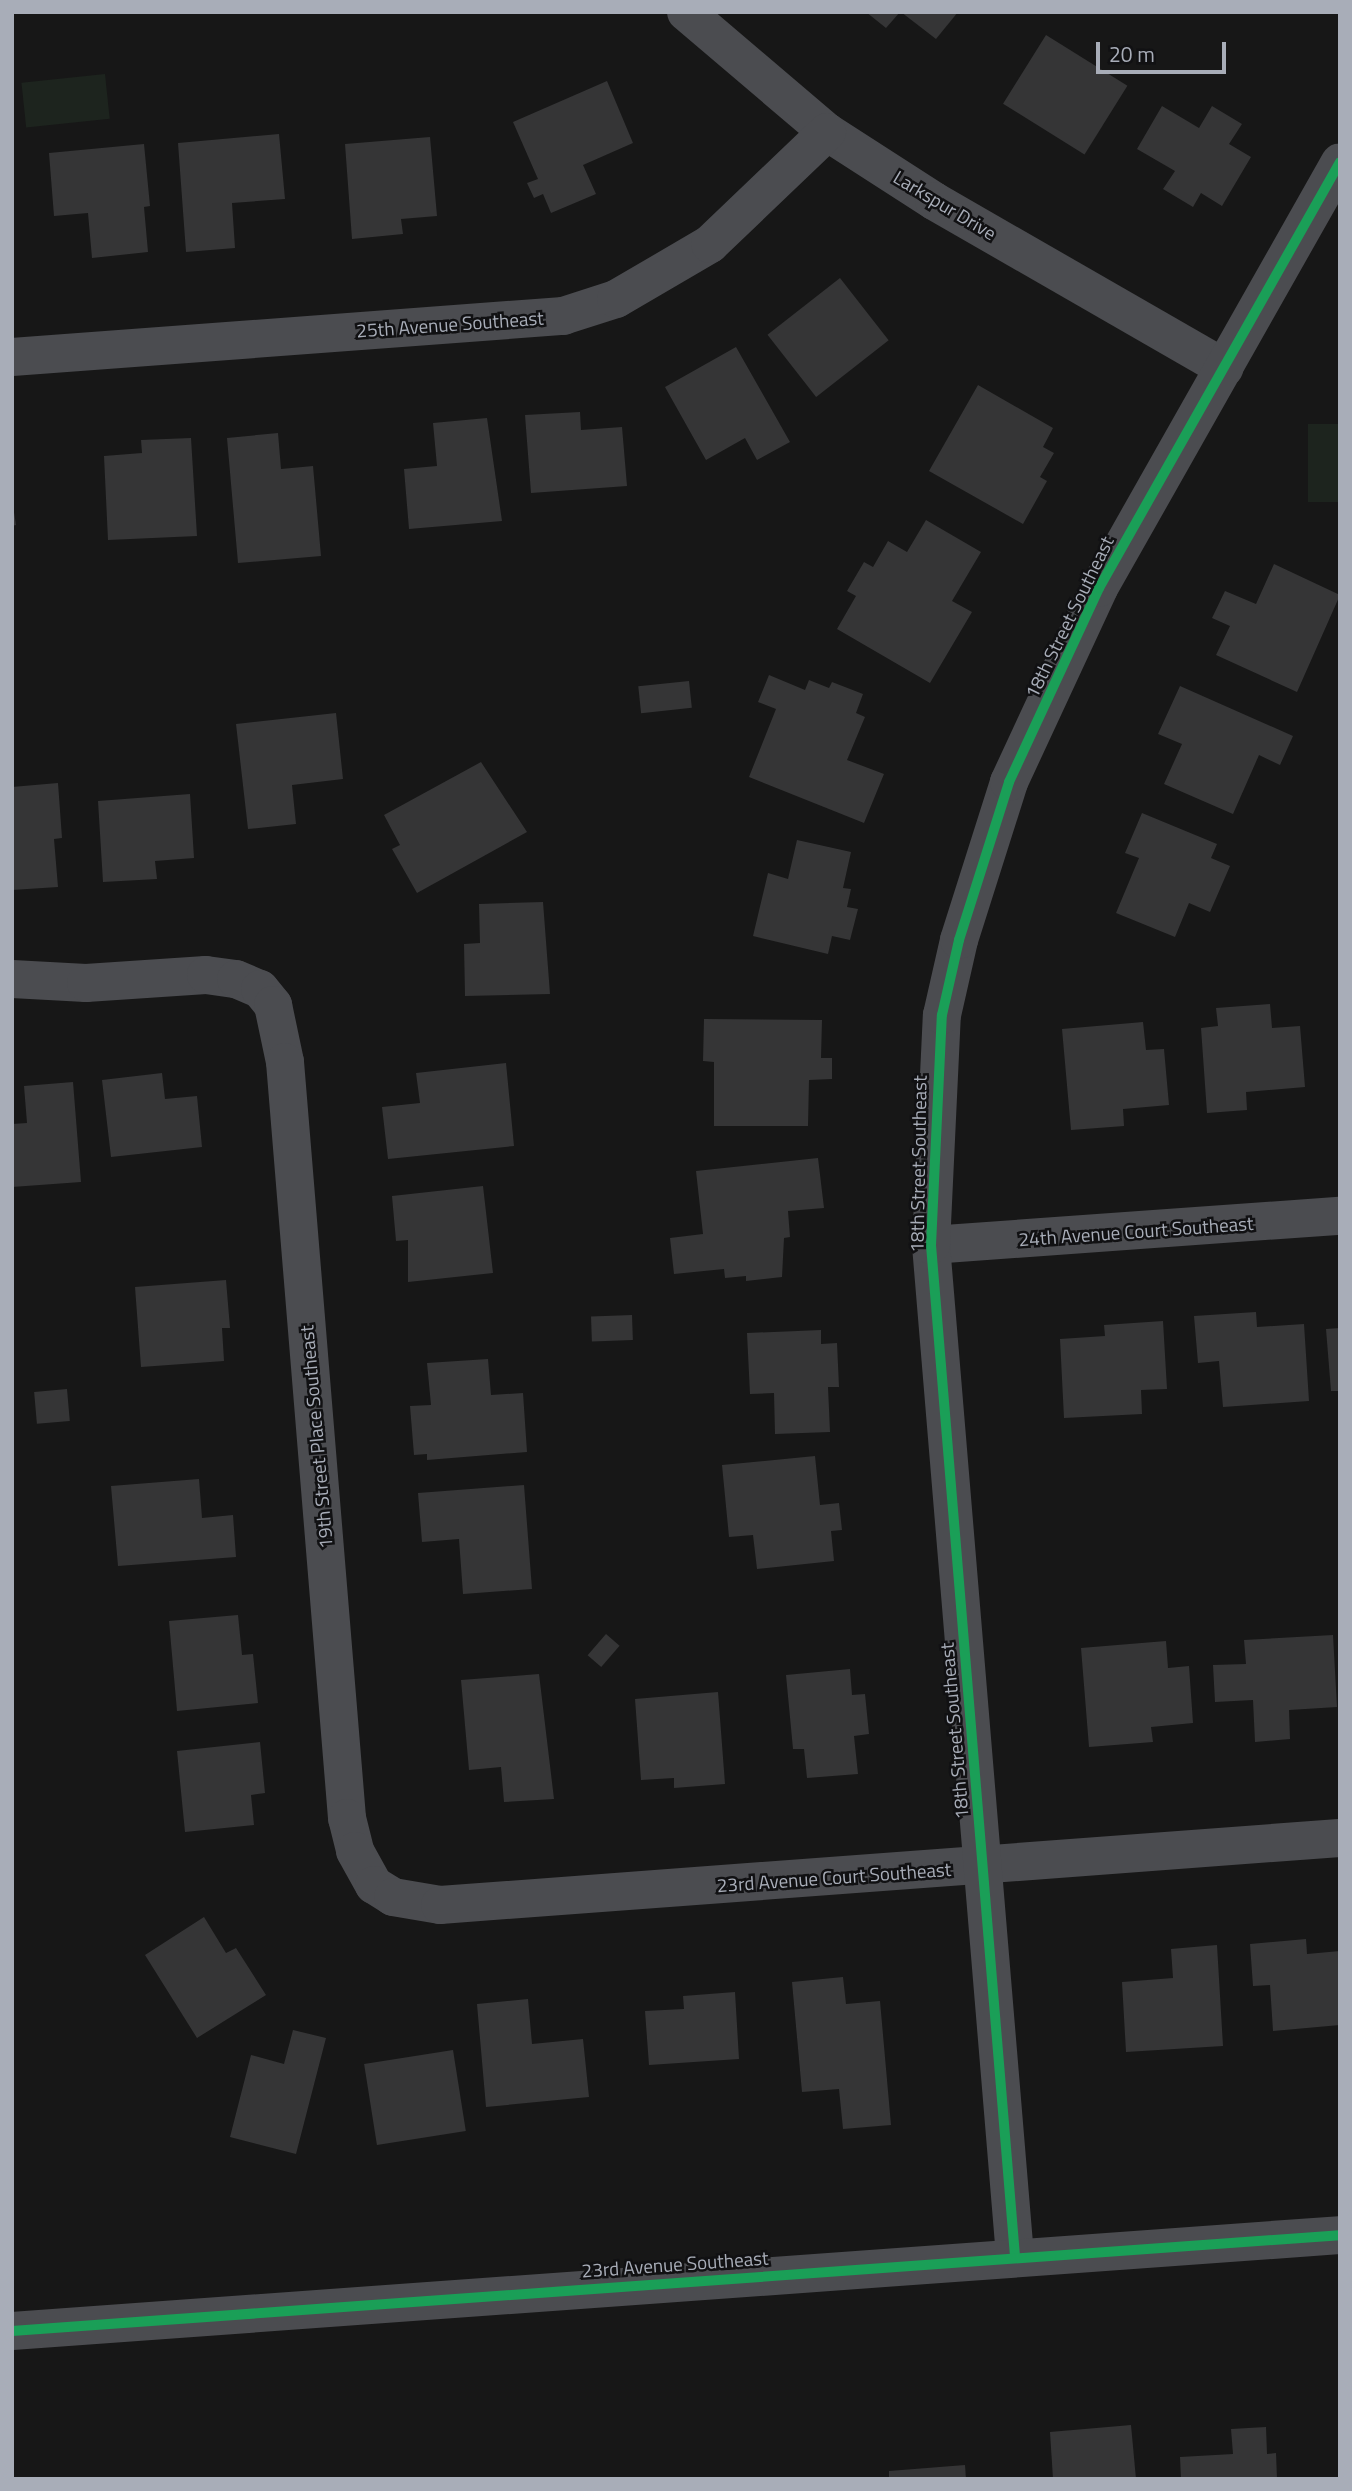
<!DOCTYPE html>
<html>
<head>
<meta charset="utf-8">
<style>
  body { margin:0 }
  #map { position:relative; width:1352px; height:2491px; overflow:hidden; background:#171717; font-family:"Titillium Web",sans-serif }
  div>[style] { position:absolute }
  .green>* { inset:0; background:#1d241e; transform-origin:0 0 }
  .building>* { inset:0; background:#353536; transform-origin:0 0 }
  .minor>* { height:38px; margin:-19px; padding:0 19px; transform-origin:19px; border-radius:19px; background:#4b4c50 }
  .tertiary>* { height:38px; margin:-19px; padding:0 19px; transform-origin:19px; border-radius:19px; background:#4b4c50 }
  .cycleway>* { height:10px; margin:-5px; padding:0 5px; transform-origin:5px; border-radius:5px; background:#1a9f57 }
  span { translate:-50% -50%; white-space:nowrap; text-align:center; line-height:1.15; -webkit-text-stroke:5px #111113; paint-order:stroke }
  .street-label { font-size:19px; color:#a8adb8 }
  .frame { position:absolute; inset:0; border:14px solid #a8adb8; pointer-events:none }
  .scale { position:absolute; left:1096px; top:42px; width:130px; height:32px; box-sizing:border-box; border:4px solid #a8adb8; border-top:0; padding-left:9px; font-size:21px; line-height:24px; white-space:nowrap; color:#a8adb8; -webkit-text-stroke:5px #111113; paint-order:stroke }
</style>
</head>
<body>
<div id="map">
  <div class="green">
    <div style="left:105px;top:74px;width:45px;height:84px;rotate:84deg"></div>
    <div style="left:1340px;top:424px;width:78px;height:32px;rotate:90deg"></div>
  </div>
  <div class="building">
    <div style="clip-path:polygon(866px 12px,900px 12px,886px 28px)"></div>
    <div style="clip-path:polygon(901px 12px,958px 12px,936px 39px)"></div>
    <div style="left:1046px;top:35px;width:96px;height:81px;rotate:32deg"></div>
    <div style="clip-path:polygon(607px 81px,633px 143px,583px 165px,596px 194px,551px 213px,543px 194px,534px 198px,527px 183px,538px 179px,513px 122px)"></div>
    <div style="clip-path:polygon(1162px 106px,1199px 128px,1212px 106px,1242px 124px,1229px 144px,1251px 157px,1222px 206px,1201px 193px,1193px 207px,1163px 189px,1175px 171px,1137px 149px)"></div>
    <div style="clip-path:polygon(279px 134px,285px 199px,232px 203px,235px 248px,186px 252px,178px 143px)"></div>
    <div style="clip-path:polygon(430px 137px,437px 216px,401px 219px,403px 234px,352px 239px,345px 144px)"></div>
    <div style="clip-path:polygon(144px 144px,150px 206px,144px 207px,148px 252px,92px 258px,88px 213px,54px 216px,49px 153px)"></div>
    <div style="left:840px;top:278px;width:79px;height:92px;rotate:52deg"></div>
    <div style="clip-path:polygon(736px 347px,790px 442px,757px 460px,745px 438px,706px 460px,665px 387px)"></div>
    <div style="clip-path:polygon(978px 385px,1053px 428px,1043px 447px,1054px 453px,1040px 477px,1047px 481px,1023px 524px,929px 471px)"></div>
    <div style="clip-path:polygon(580px 412px,581px 430px,622px 427px,627px 486px,531px 493px,525px 415px)"></div>
    <div style="clip-path:polygon(487px 418px,502px 521px,409px 529px,404px 469px,437px 466px,433px 423px)"></div>
    <div style="clip-path:polygon(278px 433px,281px 469px,313px 466px,321px 556px,238px 563px,227px 438px)"></div>
    <div style="clip-path:polygon(191px 438px,197px 536px,108px 540px,104px 456px,142px 453px,141px 440px)"></div>
    <div style="clip-path:polygon(12px 499px,16px 525px,12px 526px)"></div>
    <div style="clip-path:polygon(926px 520px,981px 552px,952px 601px,972px 612px,930px 683px,837px 629px,856px 596px,847px 591px,864px 562px,873px 567px,888px 541px,907px 552px)"></div>
    <div style="clip-path:polygon(1274px 564px,1340px 595px,1297px 692px,1216px 655px,1230px 626px,1212px 618px,1225px 591px,1256px 604px)"></div>
    <div style="clip-path:polygon(769px 675px,805px 690px,809px 680px,829px 688px,832px 682px,863px 694px,856px 713px,865px 717px,847px 760px,884px 774px,864px 823px,749px 777px,776px 709px,758px 702px)"></div>
    <div style="left:689px;top:681px;width:27px;height:51px;rotate:84deg"></div>
    <div style="clip-path:polygon(1180px 686px,1293px 736px,1280px 765px,1259px 755px,1233px 814px,1164px 784px,1182px 744px,1158px 734px)"></div>
    <div style="clip-path:polygon(336px 713px,343px 779px,292px 785px,296px 824px,248px 829px,236px 724px)"></div>
    <div style="clip-path:polygon(481px 762px,527px 832px,417px 893px,392px 849px,400px 845px,384px 815px)"></div>
    <div style="clip-path:polygon(58px 783px,62px 838px,54px 839px,58px 887px,12px 890px,12px 787px)"></div>
    <div style="clip-path:polygon(190px 794px,194px 858px,155px 861px,157px 879px,103px 882px,98px 801px)"></div>
    <div style="clip-path:polygon(1142px 813px,1217px 844px,1211px 858px,1230px 866px,1210px 912px,1189px 903px,1175px 937px,1116px 913px,1139px 858px,1125px 853px)"></div>
    <div style="clip-path:polygon(797px 840px,851px 852px,843px 888px,851px 889px,847px 907px,858px 909px,850px 940px,832px 936px,828px 954px,753px 936px,768px 873px,788px 879px)"></div>
    <div style="clip-path:polygon(543px 902px,550px 994px,465px 996px,464px 944px,480px 943px,479px 904px)"></div>
    <div style="clip-path:polygon(1270px 1004px,1272px 1028px,1300px 1026px,1305px 1087px,1246px 1092px,1247px 1110px,1207px 1113px,1201px 1028px,1218px 1026px,1216px 1008px)"></div>
    <div style="clip-path:polygon(704px 1019px,822px 1020px,821px 1058px,832px 1058px,832px 1079px,809px 1080px,808px 1126px,714px 1126px,714px 1062px,703px 1061px)"></div>
    <div style="clip-path:polygon(1143px 1022px,1146px 1050px,1164px 1049px,1169px 1105px,1123px 1109px,1124px 1126px,1071px 1130px,1062px 1029px)"></div>
    <div style="clip-path:polygon(506px 1063px,514px 1146px,388px 1159px,382px 1107px,420px 1103px,416px 1073px)"></div>
    <div style="clip-path:polygon(162px 1073px,165px 1099px,197px 1096px,202px 1147px,111px 1157px,102px 1080px)"></div>
    <div style="clip-path:polygon(73px 1082px,81px 1182px,12px 1187px,12px 1124px,27px 1123px,24px 1086px)"></div>
    <div style="clip-path:polygon(818px 1158px,824px 1208px,788px 1211px,790px 1237px,784px 1238px,782px 1277px,746px 1281px,746px 1276px,725px 1278px,724px 1269px,674px 1274px,670px 1238px,703px 1234px,696px 1171px)"></div>
    <div style="clip-path:polygon(483px 1186px,493px 1273px,408px 1282px,408px 1240px,396px 1241px,392px 1196px)"></div>
    <div style="clip-path:polygon(226px 1280px,230px 1328px,222px 1328px,224px 1361px,141px 1367px,135px 1287px)"></div>
    <div style="clip-path:polygon(1256px 1312px,1257px 1327px,1304px 1324px,1309px 1401px,1223px 1407px,1219px 1361px,1198px 1363px,1194px 1316px)"></div>
    <div style="left:632px;top:1315px;width:25px;height:41px;rotate:88deg"></div>
    <div style="clip-path:polygon(1163px 1321px,1167px 1389px,1141px 1390px,1142px 1414px,1064px 1418px,1060px 1339px,1105px 1336px,1104px 1325px)"></div>
    <div style="clip-path:polygon(1340px 1328px,1340px 1391px,1331px 1391px,1326px 1329px)"></div>
    <div style="clip-path:polygon(821px 1330px,821px 1344px,837px 1343px,839px 1387px,828px 1387px,830px 1432px,775px 1434px,774px 1393px,750px 1394px,747px 1333px)"></div>
    <div style="clip-path:polygon(488px 1359px,491px 1395px,523px 1393px,527px 1452px,427px 1460px,427px 1454px,414px 1455px,410px 1406px,431px 1405px,427px 1363px)"></div>
    <div style="left:67px;top:1389px;width:32px;height:33px;rotate:85deg"></div>
    <div style="clip-path:polygon(815px 1456px,820px 1505px,839px 1503px,842px 1530px,831px 1531px,834px 1561px,757px 1569px,753px 1535px,729px 1537px,722px 1465px)"></div>
    <div style="clip-path:polygon(199px 1479px,202px 1518px,233px 1515px,236px 1557px,118px 1566px,111px 1486px)"></div>
    <div style="clip-path:polygon(524px 1485px,532px 1589px,463px 1594px,459px 1539px,422px 1542px,418px 1493px)"></div>
    <div style="clip-path:polygon(238px 1615px,242px 1655px,253px 1654px,258px 1703px,177px 1711px,169px 1621px)"></div>
    <div style="left:606px;top:1634px;width:18px;height:28px;rotate:41deg"></div>
    <div style="clip-path:polygon(1333px 1635px,1337px 1707px,1289px 1710px,1290px 1739px,1255px 1742px,1253px 1700px,1215px 1702px,1213px 1665px,1246px 1664px,1244px 1640px)"></div>
    <div style="clip-path:polygon(1166px 1641px,1168px 1668px,1189px 1666px,1193px 1723px,1151px 1727px,1153px 1742px,1089px 1747px,1081px 1648px)"></div>
    <div style="clip-path:polygon(850px 1669px,852px 1695px,865px 1694px,869px 1734px,854px 1736px,858px 1774px,807px 1778px,804px 1749px,793px 1749px,786px 1675px)"></div>
    <div style="clip-path:polygon(539px 1674px,554px 1799px,504px 1802px,501px 1767px,469px 1770px,461px 1680px)"></div>
    <div style="clip-path:polygon(718px 1692px,725px 1784px,674px 1788px,674px 1778px,641px 1780px,635px 1699px)"></div>
    <div style="clip-path:polygon(260px 1742px,265px 1793px,251px 1795px,254px 1825px,185px 1832px,177px 1751px)"></div>
    <div style="clip-path:polygon(204px 1917px,226px 1953px,236px 1948px,266px 1995px,197px 2038px,145px 1955px)"></div>
    <div style="clip-path:polygon(1306px 1939px,1307px 1954px,1340px 1951px,1340px 2025px,1273px 2031px,1270px 1985px,1253px 1986px,1250px 1944px)"></div>
    <div style="clip-path:polygon(1217px 1945px,1223px 2046px,1126px 2052px,1122px 1982px,1173px 1978px,1171px 1949px)"></div>
    <div style="clip-path:polygon(843px 1977px,846px 2004px,880px 2001px,891px 2125px,843px 2129px,839px 2089px,802px 2092px,792px 1982px)"></div>
    <div style="clip-path:polygon(735px 1992px,739px 2059px,649px 2065px,645px 2011px,684px 2009px,683px 1996px)"></div>
    <div style="clip-path:polygon(528px 1999px,532px 2044px,583px 2039px,589px 2097px,486px 2107px,477px 2004px)"></div>
    <div style="clip-path:polygon(293px 2030px,326px 2038px,296px 2154px,230px 2137px,251px 2055px,284px 2064px)"></div>
    <div style="left:453px;top:2050px;width:82px;height:90px;rotate:81deg"></div>
    <div style="clip-path:polygon(1131px 2425px,1136px 2479px,1053px 2479px,1050px 2432px)"></div>
    <div style="clip-path:polygon(1266px 2427px,1267px 2454px,1276px 2453px,1277px 2479px,1181px 2479px,1180px 2457px,1233px 2454px,1231px 2429px)"></div>
    <div style="clip-path:polygon(965px 2465px,966px 2479px,889px 2479px,889px 2471px)"></div>
  </div>
  <div class="minor">
    <div style="left:686px;top:12px;width:185px;rotate:40.4deg"></div>
    <div style="left:827px;top:132px;width:127px;rotate:32.8deg"></div>
    <div style="left:934px;top:201px;width:335px;rotate:29.9deg"></div>
    <div style="left:12px;top:357px;width:553px;rotate:-4.26deg"></div>
    <div style="left:563px;top:316px;width:56px;rotate:-17.8deg"></div>
    <div style="left:616px;top:299px;width:109px;rotate:-30.3deg"></div>
    <div style="left:710px;top:244px;width:162px;rotate:-43.7deg"></div>
    <div style="left:12px;top:979px;width:74px;rotate:3.1deg"></div>
    <div style="left:86px;top:983px;width:120px;rotate:-3.8deg"></div>
    <div style="left:206px;top:975px;width:30px;rotate:8deg"></div>
    <div style="left:236px;top:979px;width:26px;rotate:23deg"></div>
    <div style="left:260px;top:989px;width:21px;rotate:51deg"></div>
    <div style="left:273px;top:1005px;width:58px;rotate:78.1deg"></div>
    <div style="left:285px;top:1062px;width:759px;rotate:85.31deg"></div>
    <div style="left:347px;top:1818px;width:34px;rotate:76deg"></div>
    <div style="left:355px;top:1851px;width:39px;rotate:61deg"></div>
    <div style="left:374px;top:1885px;width:22px;rotate:32deg"></div>
    <div style="left:393px;top:1897px;width:48px;rotate:9.7deg"></div>
    <div style="left:440px;top:1905px;width:902px;rotate:-4.26deg"></div>
    <div style="left:931px;top:1245px;width:410px;rotate:-4.1deg"></div>
    <div style="left:1015px;top:2256px;width:1014px;rotate:-94.75deg"></div>
    <div style="left:931px;top:1245px;width:230px;rotate:-87.3deg"></div>
    <div style="left:942px;top:1015px;width:77px;rotate:-77.2deg"></div>
    <div style="left:959px;top:940px;width:166px;rotate:-72.4deg"></div>
    <div style="left:1009px;top:782px;width:214px;rotate:-65.1deg"></div>
    <div style="left:1099px;top:588px;width:489px;rotate:-60.5deg"></div>
  </div>
  <div class="tertiary">
    <div style="left:12px;top:2331px;width:1331px;rotate:-4.13deg"></div>
  </div>
  <div class="cycleway">
    <div style="left:1015px;top:2256px;width:1014px;rotate:-94.75deg"></div>
    <div style="left:931px;top:1245px;width:230px;rotate:-87.3deg"></div>
    <div style="left:942px;top:1015px;width:77px;rotate:-77.2deg"></div>
    <div style="left:959px;top:940px;width:166px;rotate:-72.4deg"></div>
    <div style="left:1009px;top:782px;width:214px;rotate:-65.1deg"></div>
    <div style="left:1099px;top:588px;width:489px;rotate:-60.5deg"></div>
    <div style="left:12px;top:2331px;width:1331px;rotate:-4.13deg"></div>
  </div>
  <div class="street-label">
    <span style="left:945px;top:205px;rotate:31deg">Larkspur Drive</span>
    <span style="left:450px;top:324px;rotate:-4deg">25th Avenue Southeast</span>
    <span style="left:1069px;top:617px;rotate:-64deg">18th Street Southeast</span>
    <span style="left:918px;top:1164px;rotate:-89deg">18th Street Southeast</span>
    <span style="left:1136px;top:1231px;rotate:-4deg">24th Avenue Court Southeast</span>
    <span style="left:316px;top:1437px;rotate:-95deg">19th Street Place Southeast</span>
    <span style="left:954px;top:1731px;rotate:-95deg">18th Street Southeast</span>
    <span style="left:834px;top:1877px;rotate:-4deg">23rd Avenue Court Southeast</span>
    <span style="left:675px;top:2264px;rotate:-4deg">23rd Avenue Southeast</span>
  </div>
  <div class="frame"></div>
  <div class="scale">20 m</div>
</div>
</body>
</html>
